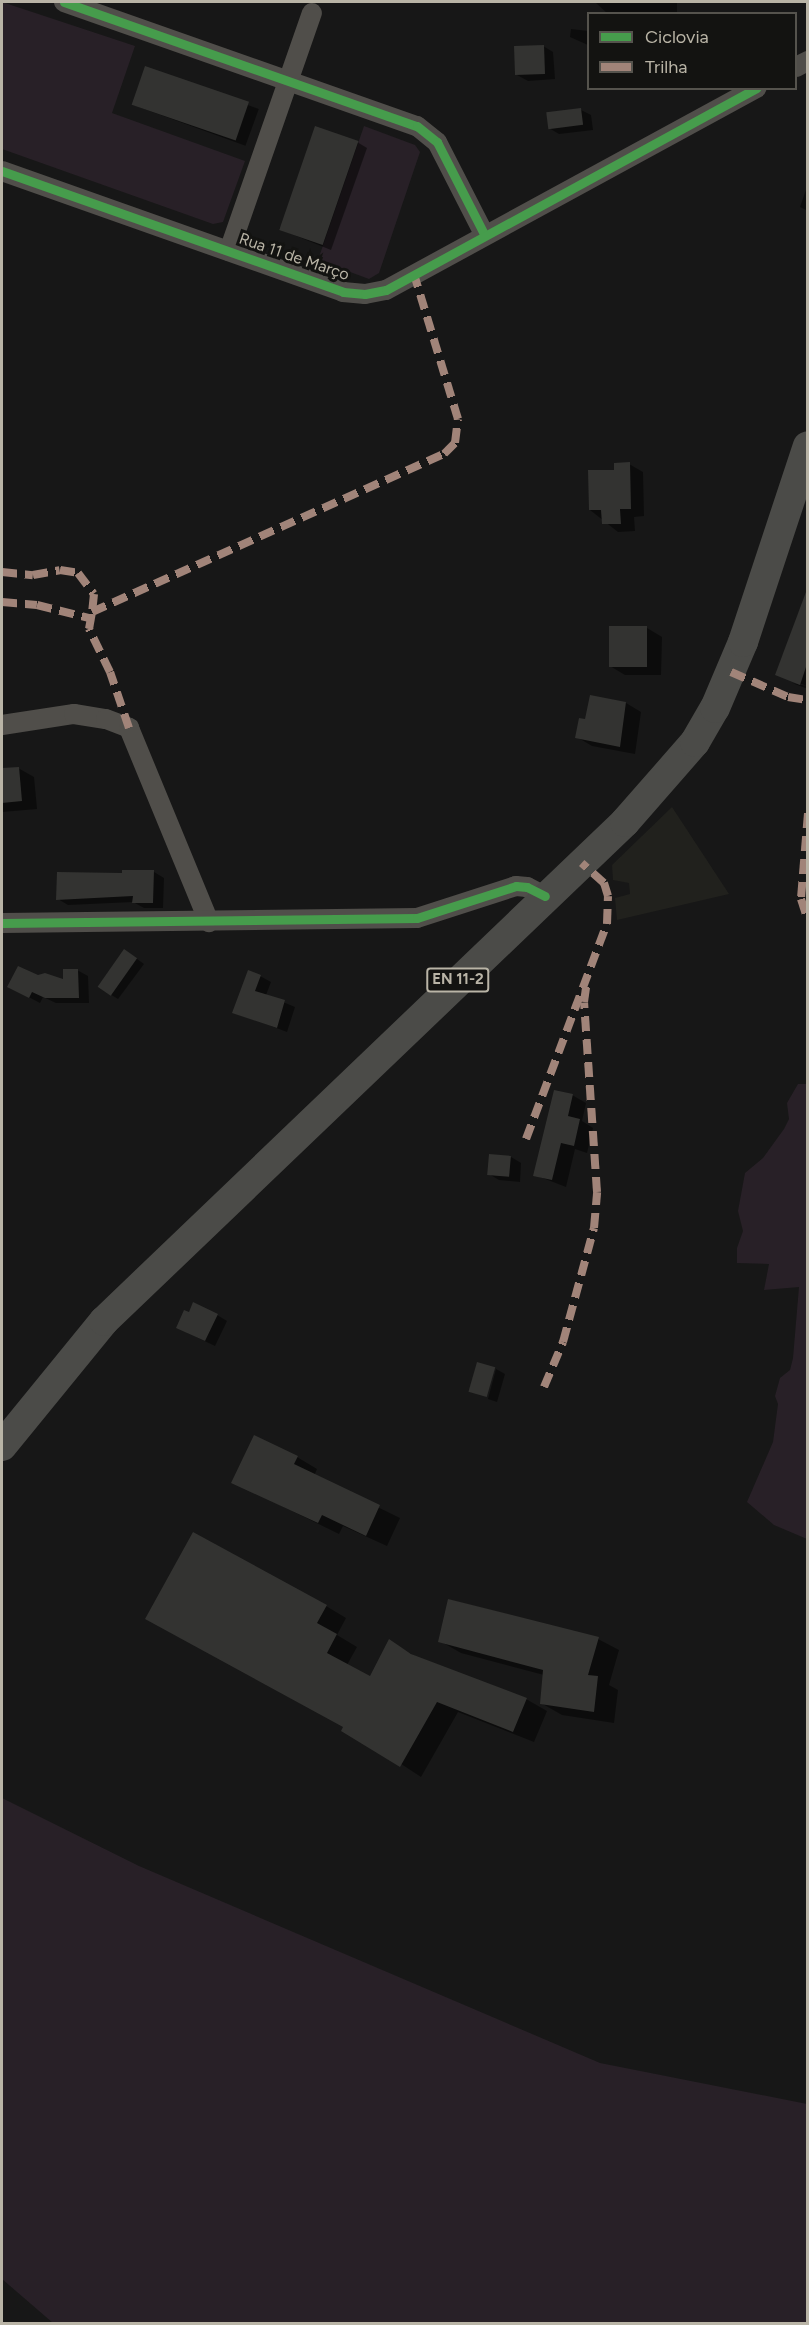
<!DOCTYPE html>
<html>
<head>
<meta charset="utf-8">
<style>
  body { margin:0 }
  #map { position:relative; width:809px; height:2325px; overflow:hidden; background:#171717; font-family:Figtree,sans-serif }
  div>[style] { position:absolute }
  .built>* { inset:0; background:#21211d }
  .green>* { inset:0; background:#282027 }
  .shadow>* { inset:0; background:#0007; transform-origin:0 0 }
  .building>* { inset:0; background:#333331; transform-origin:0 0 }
  .street>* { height:20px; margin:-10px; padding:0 10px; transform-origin:10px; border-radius:10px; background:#504e4a }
  .primary>* { height:30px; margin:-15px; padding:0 15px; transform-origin:15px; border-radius:15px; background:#4b4b48 }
  .quiet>* { height:8px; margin-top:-4px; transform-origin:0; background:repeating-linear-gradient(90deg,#a18479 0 15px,transparent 0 23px) }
  .cycleway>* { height:9px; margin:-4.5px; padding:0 4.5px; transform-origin:4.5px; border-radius:4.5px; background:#469c4c }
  span { translate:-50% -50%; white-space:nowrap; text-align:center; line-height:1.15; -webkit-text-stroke:6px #131311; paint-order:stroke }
  .shield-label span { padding:2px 4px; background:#131311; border:2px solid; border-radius:4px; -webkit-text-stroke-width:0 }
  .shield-label { font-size:15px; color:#b9b4a6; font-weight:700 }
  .street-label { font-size:16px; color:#b9b4a6 }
  .frame { position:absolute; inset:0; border:3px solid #b9b4a6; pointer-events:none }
  .legend { position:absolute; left:587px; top:12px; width:210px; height:78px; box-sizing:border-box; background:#131311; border:2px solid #55534d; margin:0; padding:8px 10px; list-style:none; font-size:18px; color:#b9b4a6 }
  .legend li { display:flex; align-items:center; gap:12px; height:30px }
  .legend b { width:30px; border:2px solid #55534d }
</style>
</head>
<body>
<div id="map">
  <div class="built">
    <div style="clip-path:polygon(672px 807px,729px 894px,617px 920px,615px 898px,630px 894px,629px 883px,613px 880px,612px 865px)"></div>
  </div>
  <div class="green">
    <div style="clip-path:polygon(2px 2px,135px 46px,112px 113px,245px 161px,223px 222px,213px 224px,2px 149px)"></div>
    <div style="clip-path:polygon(364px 126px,415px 145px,420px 152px,379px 273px,369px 279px,318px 260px)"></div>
    <div style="clip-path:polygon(798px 1084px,808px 1084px,807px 1539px,774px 1525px,747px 1502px,773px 1442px,778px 1404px,775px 1396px,780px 1378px,790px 1370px,793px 1358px,799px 1287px,764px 1290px,769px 1264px,737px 1263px,737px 1248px,743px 1231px,738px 1211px,745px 1173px,763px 1158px,784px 1129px,789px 1119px,787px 1103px)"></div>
    <div style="clip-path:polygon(2px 1798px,139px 1866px,600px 2063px,807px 2104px,807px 2323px,53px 2323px,2px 2279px)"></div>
  </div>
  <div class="shadow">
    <div style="clip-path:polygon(595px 2px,677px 2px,677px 14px,608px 14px)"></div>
    <div style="clip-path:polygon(571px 29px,588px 31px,588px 45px,570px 37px)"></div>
    <div style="clip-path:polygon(543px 46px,553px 52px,555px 79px,528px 81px,517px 75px)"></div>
    <div style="left:146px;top:68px;width:120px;height:39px;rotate:20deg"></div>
    <div style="clip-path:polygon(581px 110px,591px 115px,593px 130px,559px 134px,549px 128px)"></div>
    <div style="clip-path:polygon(357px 142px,367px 148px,331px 250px,279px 229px)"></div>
    <div style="clip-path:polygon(808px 184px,808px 211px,800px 207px)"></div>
    <div style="clip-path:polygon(629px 464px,643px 472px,644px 516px,634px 517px,635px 531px,618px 532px,590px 510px,615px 471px)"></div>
    <div style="clip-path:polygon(797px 620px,808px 624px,808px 689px,792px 683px,807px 686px,777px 675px)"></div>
    <div style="clip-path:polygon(647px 628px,662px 637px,661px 675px,625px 675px,610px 666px)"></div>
    <div style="clip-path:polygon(591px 697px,626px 703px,641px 712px,635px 754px,592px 746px,577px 737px,587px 721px)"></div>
    <div style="clip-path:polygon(18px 768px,34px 777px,37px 809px,2px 812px,2px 770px)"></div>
    <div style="clip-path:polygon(123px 871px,154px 872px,164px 878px,163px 908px,144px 908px,133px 902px,68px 905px,58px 899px,123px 875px)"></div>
    <div style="clip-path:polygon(133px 956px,144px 964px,118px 999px,110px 994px)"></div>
    <div style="clip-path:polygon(77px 970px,88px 976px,89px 1003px,56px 1003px,43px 997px,40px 1003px,19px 992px,65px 982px)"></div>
    <div style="clip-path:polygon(260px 976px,271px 982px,266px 995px,295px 1007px,287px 1032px,234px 1012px)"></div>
    <div style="clip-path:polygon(572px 1095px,586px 1103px,582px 1121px,593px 1128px,587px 1153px,575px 1149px,566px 1187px,535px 1175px)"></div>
    <div style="clip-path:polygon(511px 1157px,521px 1163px,520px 1182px,499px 1180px,489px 1174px)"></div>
    <div style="clip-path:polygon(217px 1315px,227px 1321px,215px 1346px,188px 1333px)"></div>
    <div style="clip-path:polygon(496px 1369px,505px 1374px,497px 1402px,488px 1399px)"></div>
    <div style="clip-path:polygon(297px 1457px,317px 1469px,314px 1476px,400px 1518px,387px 1546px,343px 1526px,339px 1534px,233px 1482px)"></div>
    <div style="clip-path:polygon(326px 1606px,346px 1618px,337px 1635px,357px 1647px,347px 1665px,370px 1678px,390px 1641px,418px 1658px,526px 1699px,547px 1711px,534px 1742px,458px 1712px,421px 1777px,345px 1727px,168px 1630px)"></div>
    <div style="clip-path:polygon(598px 1639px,619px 1650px,609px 1685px,618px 1690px,614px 1723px,562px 1715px,541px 1703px,544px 1675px,461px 1653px,440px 1641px)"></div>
  </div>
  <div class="building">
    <div style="left:544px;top:45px;width:29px;height:30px;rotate:88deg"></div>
    <div style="left:145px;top:66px;width:110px;height:41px;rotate:19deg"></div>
    <div style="left:581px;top:108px;width:17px;height:35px;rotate:83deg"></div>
    <div style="left:315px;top:126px;width:46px;height:110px;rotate:19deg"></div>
    <div style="clip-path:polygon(630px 462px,631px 509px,620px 509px,621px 524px,602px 524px,601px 510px,589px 510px,588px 470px,614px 470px,614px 463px)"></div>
    <div style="clip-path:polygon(806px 592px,807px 664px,800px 685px,775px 675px)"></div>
    <div style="left:609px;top:626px;width:38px;height:41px"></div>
    <div style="clip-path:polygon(590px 695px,626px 702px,620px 747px,575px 738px,579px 718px,585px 719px)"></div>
    <div style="clip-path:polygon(19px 767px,22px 801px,2px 803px,2px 768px)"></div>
    <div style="clip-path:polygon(122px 870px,154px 870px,153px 903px,132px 903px,133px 896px,56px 900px,57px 872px,122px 873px)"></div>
    <div style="left:124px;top:949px;width:16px;height:46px;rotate:35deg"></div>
    <div style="clip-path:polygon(18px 966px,38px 975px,45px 973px,63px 979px,63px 969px,78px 969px,79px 998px,45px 998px,32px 992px,29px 998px,7px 987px)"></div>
    <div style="clip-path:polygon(248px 970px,261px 975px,255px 991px,285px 1000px,277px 1028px,232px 1013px)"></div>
    <div style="clip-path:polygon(554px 1090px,573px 1094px,568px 1116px,580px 1119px,574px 1146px,561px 1143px,552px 1180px,533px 1176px)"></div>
    <div style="left:489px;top:1154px;width:22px;height:21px;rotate:5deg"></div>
    <div style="clip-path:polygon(193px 1302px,218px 1314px,205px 1341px,176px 1328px,184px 1310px,189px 1312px)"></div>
    <div style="left:477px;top:1362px;width:19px;height:31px;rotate:16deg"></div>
    <div style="clip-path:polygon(254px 1435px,298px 1456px,294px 1464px,380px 1505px,366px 1536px,322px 1515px,318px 1523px,231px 1483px)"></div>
    <div style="clip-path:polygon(193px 1532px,327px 1605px,317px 1623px,337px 1634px,327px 1653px,370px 1676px,389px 1639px,411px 1654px,527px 1698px,513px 1732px,437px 1702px,400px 1767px,341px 1731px,343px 1727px,145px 1619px)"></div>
    <div style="clip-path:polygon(448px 1599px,599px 1637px,588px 1675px,598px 1676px,594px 1712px,540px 1704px,543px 1670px,438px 1642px)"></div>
  </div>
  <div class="street">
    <div style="left:64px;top:2px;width:374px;rotate:19.4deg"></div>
    <div style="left:417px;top:126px;width:26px;rotate:39deg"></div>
    <div style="left:437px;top:142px;width:103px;rotate:62.9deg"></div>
    <div style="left:796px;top:67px;width:13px;rotate:-27deg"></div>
    <div style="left:2px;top:171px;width:362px;rotate:19.5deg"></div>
    <div style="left:343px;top:292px;width:22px;rotate:5deg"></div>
    <div style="left:365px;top:294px;width:21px;rotate:-11deg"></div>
    <div style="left:386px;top:290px;width:422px;rotate:-28.6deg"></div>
    <div style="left:229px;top:251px;width:252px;rotate:-70.8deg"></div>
    <div style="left:2px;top:725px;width:73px;rotate:-8.7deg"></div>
    <div style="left:74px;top:714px;width:32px;rotate:9deg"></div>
    <div style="left:106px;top:719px;width:25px;rotate:21deg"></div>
    <div style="left:129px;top:728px;width:210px;rotate:67.6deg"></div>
    <div style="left:2px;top:923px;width:415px;rotate:-0.7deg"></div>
    <div style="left:417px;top:918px;width:104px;rotate:-17.9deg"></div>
    <div style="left:516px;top:886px;width:11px;rotate:5deg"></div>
    <div style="left:527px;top:887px;width:20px;rotate:27deg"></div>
  </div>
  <div class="primary">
    <div style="left:2px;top:1446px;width:161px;rotate:-50.8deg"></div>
    <div style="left:104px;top:1321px;width:721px;rotate:-43.76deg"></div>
    <div style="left:625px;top:822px;width:106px;rotate:-48.8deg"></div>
    <div style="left:695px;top:742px;width:39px;rotate:-60deg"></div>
    <div style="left:715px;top:708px;width:72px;rotate:-67deg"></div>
    <div style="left:743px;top:642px;width:206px;rotate:-71.7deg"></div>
  </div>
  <div class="quiet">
    <div style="left:2px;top:572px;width:31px;rotate:6deg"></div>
    <div style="left:33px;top:575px;width:27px;rotate:-10deg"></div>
    <div style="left:60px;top:570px;width:18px;rotate:9deg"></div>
    <div style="left:78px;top:573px;width:26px;rotate:53deg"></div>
    <div style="left:94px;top:594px;width:18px;rotate:96deg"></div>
    <div style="left:2px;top:602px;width:35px;rotate:5deg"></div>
    <div style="left:37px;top:605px;width:54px;rotate:14deg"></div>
    <div style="left:731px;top:672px;width:62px;rotate:23.7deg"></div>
    <div style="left:788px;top:697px;width:20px;rotate:9deg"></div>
    <div style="left:129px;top:728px;width:59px;rotate:-108.7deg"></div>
    <div style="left:110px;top:672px;width:48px;rotate:-116deg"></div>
    <div style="left:89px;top:629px;width:17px;rotate:-80deg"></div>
    <div style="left:92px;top:612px;width:386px;rotate:-24.2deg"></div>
    <div style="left:444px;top:454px;width:16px;rotate:-45deg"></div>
    <div style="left:455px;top:443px;width:24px;rotate:-83deg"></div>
    <div style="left:458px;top:419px;width:152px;rotate:-106.9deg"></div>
    <div style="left:808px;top:813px;width:86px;rotate:94.7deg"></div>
    <div style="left:801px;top:899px;width:22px;rotate:72deg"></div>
    <div style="left:526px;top:1139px;width:230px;rotate:-69.4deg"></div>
    <div style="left:607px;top:924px;width:28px;rotate:-88deg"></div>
    <div style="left:608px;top:896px;width:14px;rotate:-107deg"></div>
    <div style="left:604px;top:883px;width:30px;rotate:-138deg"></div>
    <div style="left:544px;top:1387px;width:49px;rotate:-67.1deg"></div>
    <div style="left:563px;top:1342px;width:118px;rotate:-74.8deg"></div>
    <div style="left:594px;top:1228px;width:36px;rotate:-85deg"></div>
    <div style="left:597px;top:1192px;width:190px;rotate:-93.9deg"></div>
    <div style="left:584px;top:1002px;width:22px;rotate:-82deg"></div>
  </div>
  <div class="cycleway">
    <div style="left:64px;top:2px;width:374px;rotate:19.4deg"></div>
    <div style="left:417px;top:126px;width:26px;rotate:39deg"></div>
    <div style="left:437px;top:142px;width:103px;rotate:62.9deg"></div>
    <div style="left:2px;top:171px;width:362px;rotate:19.5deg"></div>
    <div style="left:343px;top:292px;width:22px;rotate:5deg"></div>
    <div style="left:365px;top:294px;width:21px;rotate:-11deg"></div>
    <div style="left:386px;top:290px;width:422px;rotate:-28.6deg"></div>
    <div style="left:2px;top:923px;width:415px;rotate:-0.7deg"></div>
    <div style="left:417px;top:918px;width:104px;rotate:-17.9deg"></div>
    <div style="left:516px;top:886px;width:11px;rotate:5deg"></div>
    <div style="left:527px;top:887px;width:20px;rotate:27deg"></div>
  </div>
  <div class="shield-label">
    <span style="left:458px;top:980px">EN 11-2</span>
  </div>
  <div class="street-label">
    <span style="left:294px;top:257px;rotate:19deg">Rua 11 de Março</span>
  </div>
  <div class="frame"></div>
  <ul class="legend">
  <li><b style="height:8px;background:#469c4c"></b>Ciclovia</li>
  <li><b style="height:8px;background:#a18479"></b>Trilha</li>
  </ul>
</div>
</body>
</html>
